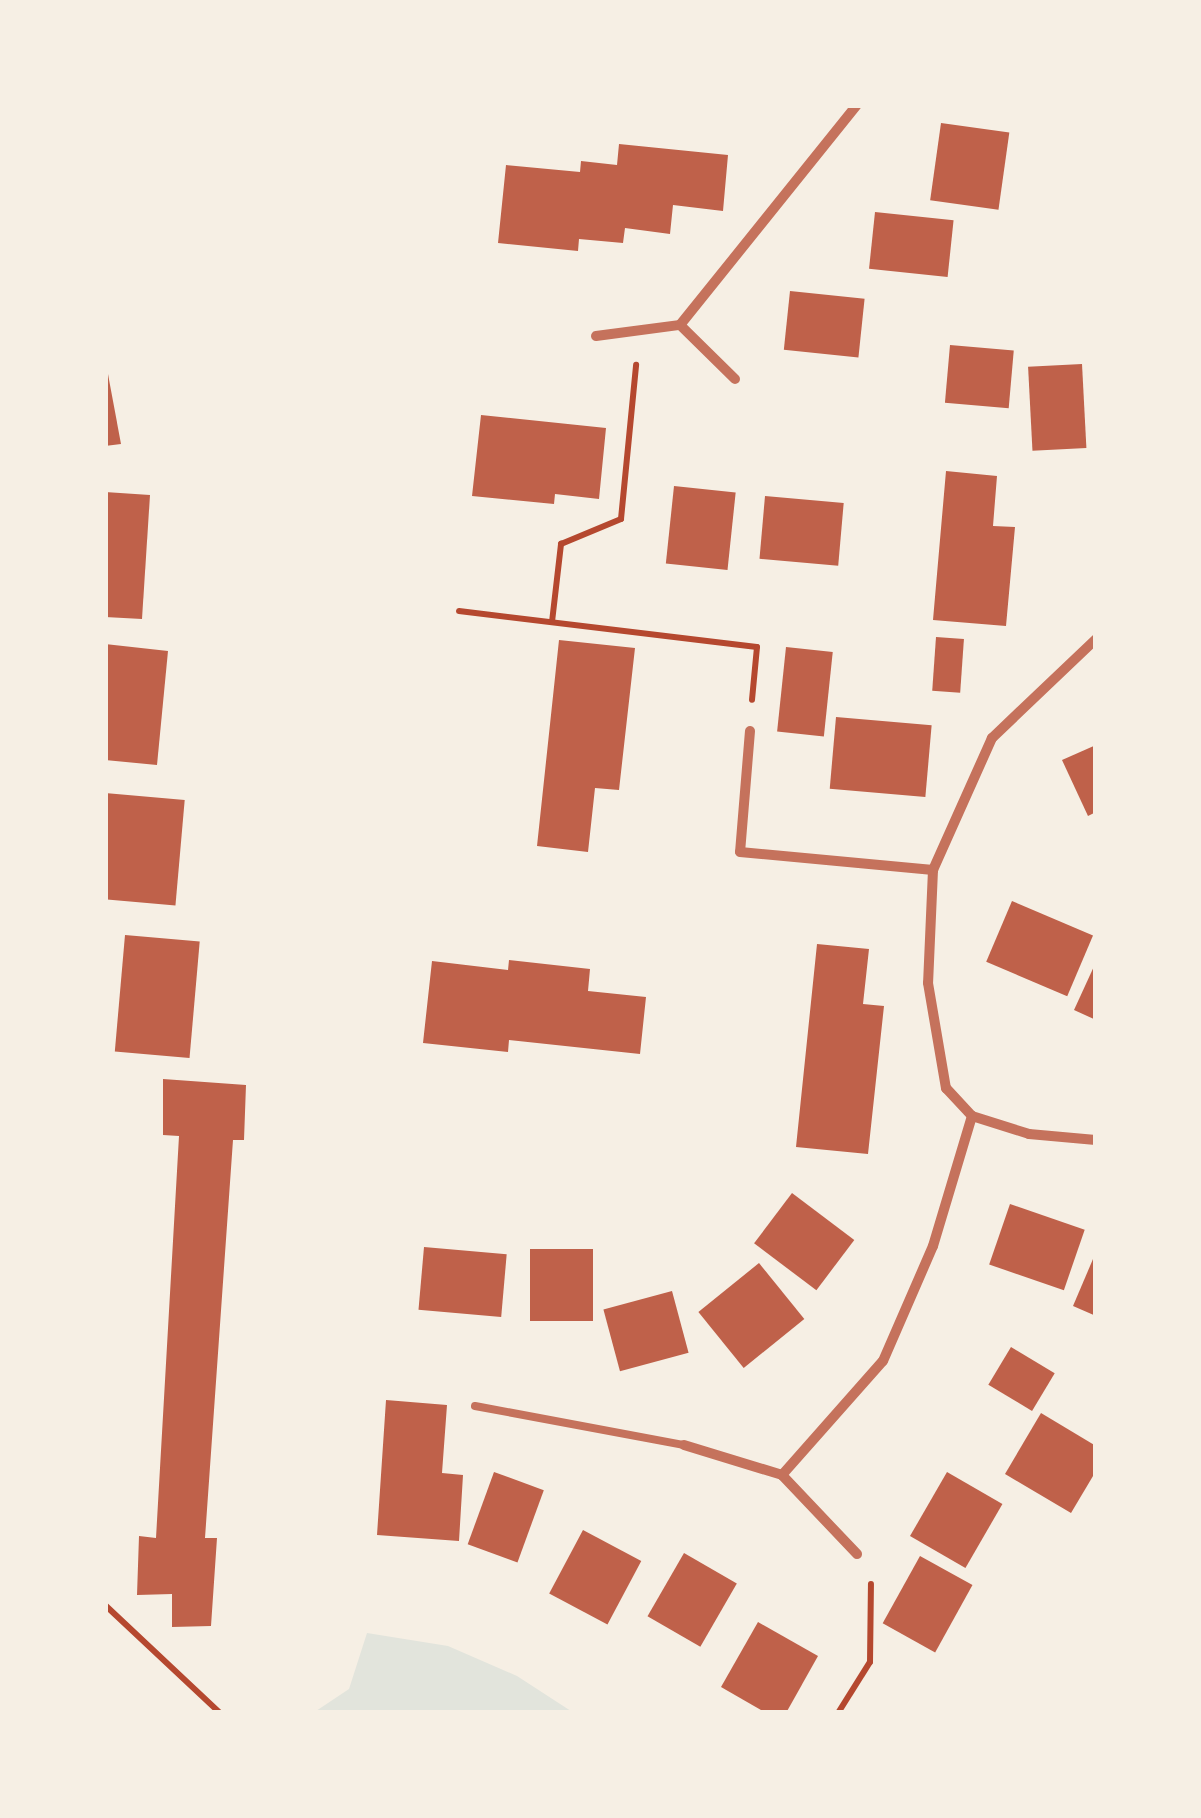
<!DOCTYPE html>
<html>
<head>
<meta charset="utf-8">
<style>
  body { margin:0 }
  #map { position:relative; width:1201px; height:1818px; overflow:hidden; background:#f6efe4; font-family:"DejaVu Sans",sans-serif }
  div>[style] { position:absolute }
  .green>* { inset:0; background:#e2e4dc }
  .building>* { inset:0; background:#bf614a; transform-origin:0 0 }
  .path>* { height:6px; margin:-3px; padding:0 3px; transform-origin:3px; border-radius:3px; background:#b5482f }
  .service>* { height:8px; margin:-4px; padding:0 4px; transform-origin:4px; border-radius:4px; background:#c5725c }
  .minor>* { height:10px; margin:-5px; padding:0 5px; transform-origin:5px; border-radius:5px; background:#c5725c }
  span { translate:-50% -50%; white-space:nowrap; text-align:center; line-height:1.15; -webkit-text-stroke:8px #f6efe4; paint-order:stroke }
  .frame { position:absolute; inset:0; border:108px solid #f6efe4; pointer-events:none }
</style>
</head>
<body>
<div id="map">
  <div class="green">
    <div style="clip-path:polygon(367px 1633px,448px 1646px,517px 1676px,574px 1713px,313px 1713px,349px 1689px)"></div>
  </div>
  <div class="building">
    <div style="left:941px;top:123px;width:69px;height:78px;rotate:8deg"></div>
    <div style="clip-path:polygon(619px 144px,728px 155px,723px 211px,673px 205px,670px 234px,625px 228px,623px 243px,579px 239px,578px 251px,498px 243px,506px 165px,580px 172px,581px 161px,617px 165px)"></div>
    <div style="left:875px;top:212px;width:79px;height:57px;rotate:6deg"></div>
    <div style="left:790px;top:291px;width:75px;height:59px;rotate:6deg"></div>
    <div style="left:950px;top:345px;width:64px;height:58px;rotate:5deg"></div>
    <div style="clip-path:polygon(105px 358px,121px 444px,105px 446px)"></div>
    <div style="left:1082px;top:364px;width:84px;height:54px;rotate:87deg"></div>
    <div style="clip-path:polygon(481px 415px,606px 428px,599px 499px,555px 494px,554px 504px,472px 496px)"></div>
    <div style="clip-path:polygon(946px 471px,997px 476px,993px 526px,1015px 527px,1006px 626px,933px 620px)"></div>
    <div style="left:674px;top:486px;width:62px;height:78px;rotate:6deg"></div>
    <div style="clip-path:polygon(105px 492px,150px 495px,142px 619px,105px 617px)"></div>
    <div style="left:765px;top:496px;width:79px;height:63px;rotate:5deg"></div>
    <div style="left:936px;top:637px;width:28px;height:54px;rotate:4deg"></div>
    <div style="clip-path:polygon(559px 640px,635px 648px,619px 790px,595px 788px,588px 852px,537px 846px)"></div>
    <div style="clip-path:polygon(105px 644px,168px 651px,157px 765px,105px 760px)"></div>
    <div style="left:786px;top:647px;width:47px;height:85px;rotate:6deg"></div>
    <div style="left:836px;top:717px;width:96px;height:72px;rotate:5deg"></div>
    <div style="clip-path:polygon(1096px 745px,1096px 812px,1088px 816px,1062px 760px)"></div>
    <div style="left:105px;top:793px;width:80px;height:106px;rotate:5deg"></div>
    <div style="left:1012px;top:901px;width:88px;height:66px;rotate:23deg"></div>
    <div style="left:125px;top:935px;width:75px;height:117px;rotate:5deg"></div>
    <div style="clip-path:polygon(817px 944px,869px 949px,863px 1004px,884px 1006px,868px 1154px,796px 1147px)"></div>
    <div style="clip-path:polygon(509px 960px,590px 969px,588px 991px,646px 997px,640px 1054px,509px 1040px,508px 1052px,423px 1043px,432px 961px,508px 970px)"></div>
    <div style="clip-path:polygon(1096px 962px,1096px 1020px,1074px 1010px)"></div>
    <div style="clip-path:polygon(163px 1079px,246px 1085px,244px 1140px,233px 1140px,205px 1538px,217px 1538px,211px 1626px,172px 1627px,172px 1594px,137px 1595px,139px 1536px,156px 1538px,179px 1136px,163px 1135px)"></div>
    <div style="left:792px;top:1193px;width:78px;height:63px;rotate:37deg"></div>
    <div style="left:1010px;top:1204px;width:79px;height:64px;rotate:19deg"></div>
    <div style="left:424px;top:1247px;width:83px;height:63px;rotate:5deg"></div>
    <div style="left:530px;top:1249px;width:63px;height:72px"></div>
    <div style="clip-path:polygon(1096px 1252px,1096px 1316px,1073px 1306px)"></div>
    <div style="left:759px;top:1263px;width:72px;height:78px;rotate:51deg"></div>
    <div style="left:672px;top:1291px;width:64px;height:71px;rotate:75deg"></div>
    <div style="left:1011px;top:1347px;width:51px;height:44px;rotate:31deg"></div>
    <div style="clip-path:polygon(386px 1400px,447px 1405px,442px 1473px,463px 1475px,459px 1541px,377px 1535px)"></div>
    <div style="clip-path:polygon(1041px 1413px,1096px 1446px,1096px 1471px,1071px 1513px,1005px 1474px)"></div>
    <div style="left:494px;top:1472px;width:53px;height:77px;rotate:20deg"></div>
    <div style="left:947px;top:1472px;width:64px;height:74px;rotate:30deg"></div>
    <div style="left:583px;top:1530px;width:66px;height:72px;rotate:28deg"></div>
    <div style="left:684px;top:1553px;width:61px;height:73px;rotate:30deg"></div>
    <div style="left:920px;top:1556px;width:60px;height:77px;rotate:29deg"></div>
    <div style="clip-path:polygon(758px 1622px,818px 1656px,786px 1713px,766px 1713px,721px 1687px)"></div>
  </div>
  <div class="path">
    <div style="left:459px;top:611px;width:300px;rotate:6.9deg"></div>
    <div style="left:757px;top:647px;width:53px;rotate:95.4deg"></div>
    <div style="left:552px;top:622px;width:79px;rotate:-83.4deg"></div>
    <div style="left:561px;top:544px;width:65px;rotate:-22.6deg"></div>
    <div style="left:621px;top:519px;width:155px;rotate:-84.4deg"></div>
    <div style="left:105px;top:1605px;width:158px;rotate:43.2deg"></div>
    <div style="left:838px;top:1713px;width:60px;rotate:-57.9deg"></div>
    <div style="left:870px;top:1662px;width:78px;rotate:-89.3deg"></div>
  </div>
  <div class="service">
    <div style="left:475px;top:1406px;width:213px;rotate:10.6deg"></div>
  </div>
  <div class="minor">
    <div style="left:596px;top:336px;width:85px;rotate:-7.5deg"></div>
    <div style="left:735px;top:379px;width:77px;rotate:-135.5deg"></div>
    <div style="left:680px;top:325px;width:282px;rotate:-51.2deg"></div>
    <div style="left:1096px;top:639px;width:144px;rotate:136.4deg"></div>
    <div style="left:992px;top:738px;width:145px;rotate:114.1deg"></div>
    <div style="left:933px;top:870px;width:113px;rotate:92.5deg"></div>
    <div style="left:928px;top:983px;width:107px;rotate:80.3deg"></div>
    <div style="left:946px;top:1088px;width:38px;rotate:47deg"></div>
    <div style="left:972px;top:1116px;width:60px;rotate:17.5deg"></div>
    <div style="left:1029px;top:1134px;width:67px;rotate:5.1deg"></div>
    <div style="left:750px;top:731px;width:121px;rotate:94.7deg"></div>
    <div style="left:740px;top:852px;width:194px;rotate:5.3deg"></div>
    <div style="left:684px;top:1445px;width:102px;rotate:17deg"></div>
    <div style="left:782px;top:1475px;width:109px;rotate:46.5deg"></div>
    <div style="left:782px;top:1475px;width:152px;rotate:-48.5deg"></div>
    <div style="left:883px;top:1361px;width:125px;rotate:-66.5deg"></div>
    <div style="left:933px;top:1246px;width:136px;rotate:-73.3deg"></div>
  </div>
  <div class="frame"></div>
</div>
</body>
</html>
